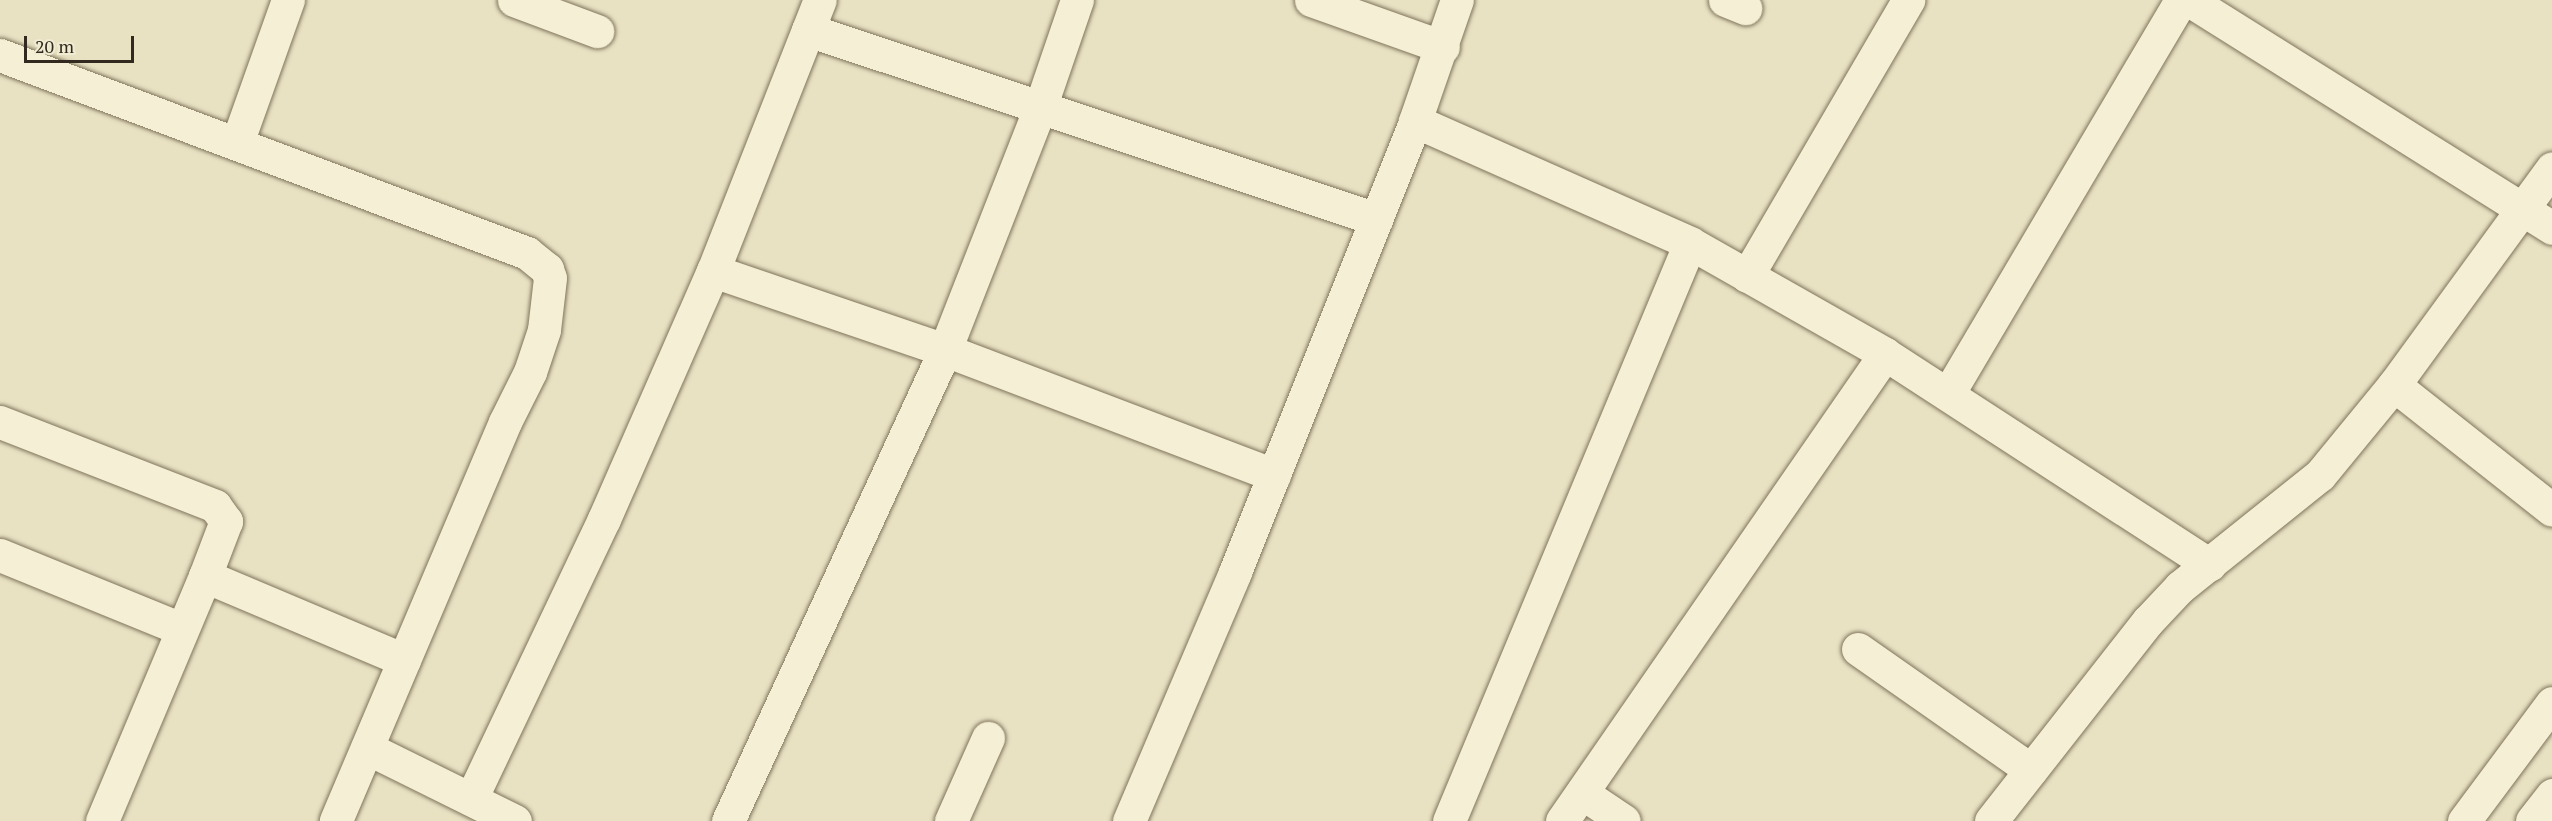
<!DOCTYPE html>
<html>
<head>
<meta charset="utf-8">
<style>
  body { margin:0 }
  #map { position:relative; width:2552px; height:821px; overflow:hidden; background:#e8e2c3; font-family:"PT Serif",serif }
  div>[style] { position:absolute }
  .roads { filter:drop-shadow(0 0 2px #80745c) drop-shadow(0 0 2px #80745c) }
  .street>* { height:33px; margin:-16.5px; padding:0 16.5px; transform-origin:16.5px; border-radius:16.5px; background:#f4efd5 }
  .secondary>* { height:33px; margin:-16.5px; padding:0 16.5px; transform-origin:16.5px; border-radius:16.5px; background:#f4efd5 }
  span { translate:-50% -50%; white-space:nowrap; text-align:center; line-height:1.15; -webkit-text-stroke:4.5px #f0ecd2; paint-order:stroke }
  .scale { position:absolute; left:24px; top:36px; width:110px; height:27px; box-sizing:border-box; border:3px solid #322a1e; border-top:0; padding-left:8px; font-size:18px; line-height:21px; white-space:nowrap; color:#322a1e; -webkit-text-stroke:4px #f0ecd2; paint-order:stroke }
</style>
</head>
<body>
<div id="map">
  <div class="roads">
    <div class="street">
      <div style="left:514px;top:0;width:89px;rotate:20.5deg"></div>
      <div style="left:1311px;top:0;width:140px;rotate:19.6deg"></div>
      <div style="left:1725px;top:0;width:22px;rotate:22deg"></div>
      <div style="left:2189px;top:0;width:429px;rotate:32.1deg"></div>
      <div style="left:808px;top:30px;width:599px;rotate:18.4deg"></div>
      <div style="left:0;top:55px;width:563px;rotate:20.59deg"></div>
      <div style="left:527px;top:253px;width:26px;rotate:39deg"></div>
      <div style="left:547px;top:269px;width:9px;rotate:72deg"></div>
      <div style="left:550px;top:278px;width:52px;rotate:96.6deg"></div>
      <div style="left:544px;top:330px;width:44px;rotate:108.4deg"></div>
      <div style="left:530px;top:372px;width:56px;rotate:116.6deg"></div>
      <div style="left:505px;top:422px;width:433px;rotate:113deg"></div>
      <div style="left:1415px;top:121px;width:301px;rotate:23.9deg"></div>
      <div style="left:1690px;top:243px;width:224px;rotate:29.6deg"></div>
      <div style="left:1885px;top:354px;width:387px;rotate:33deg"></div>
      <div style="left:237px;top:143px;width:152px;rotate:-70.4deg"></div>
      <div style="left:713px;top:271px;width:245px;rotate:18.8deg"></div>
      <div style="left:945px;top:350px;width:352px;rotate:20.8deg"></div>
      <div style="left:1747px;top:276px;width:320px;rotate:-59.7deg"></div>
      <div style="left:2394px;top:385px;width:201px;rotate:38.3deg"></div>
      <div style="left:1948px;top:394px;width:458px;rotate:-59.4deg"></div>
      <div style="left:0;top:422px;width:231px;rotate:21.3deg"></div>
      <div style="left:215px;top:506px;width:19px;rotate:54deg"></div>
      <div style="left:226px;top:521px;width:59px;rotate:110.9deg"></div>
      <div style="left:205px;top:576px;width:216px;rotate:22.9deg"></div>
      <div style="left:0;top:555px;width:196px;rotate:22.2deg"></div>
      <div style="left:1858px;top:649px;width:211px;rotate:35deg"></div>
      <div style="left:367px;top:748px;width:165px;rotate:26.3deg"></div>
      <div style="left:1582px;top:793px;width:50px;rotate:33.7deg"></div>
      <div style="left:471px;top:799px;width:310px;rotate:-64.6deg"></div>
      <div style="left:604px;top:519px;width:271px;rotate:-66.3deg"></div>
      <div style="left:713px;top:271px;width:291px;rotate:-68.5deg"></div>
      <div style="left:102px;top:821px;width:266px;rotate:-67.2deg"></div>
      <div style="left:728px;top:821px;width:519px;rotate:-65.26deg"></div>
      <div style="left:945px;top:350px;width:263px;rotate:-68.6deg"></div>
      <div style="left:1041px;top:105px;width:111px;rotate:-71.1deg"></div>
      <div style="left:951px;top:821px;width:91px;rotate:-66deg"></div>
      <div style="left:1129px;top:821px;width:271px;rotate:-66.9deg"></div>
      <div style="left:1235px;top:572px;width:486px;rotate:-68.2deg"></div>
      <div style="left:1415px;top:121px;width:128px;rotate:-70.9deg"></div>
      <div style="left:1449px;top:821px;width:626px;rotate:-67.37deg"></div>
      <div style="left:1562px;top:821px;width:568px;rotate:-55.33deg"></div>
      <div style="left:1991px;top:821px;width:254px;rotate:-51.9deg"></div>
      <div style="left:2148px;top:621px;width:47px;rotate:-46.7deg"></div>
      <div style="left:2180px;top:587px;width:179px;rotate:-38.7deg"></div>
      <div style="left:2320px;top:475px;width:117px;rotate:-50.6deg"></div>
      <div style="left:2394px;top:385px;width:268px;rotate:-53.9deg"></div>
    </div>
    <div class="secondary">
      <div style="left:2464px;top:821px;width:147px;rotate:-53.3deg"></div>
      <div style="left:2532px;top:821px;width:33px;rotate:-52deg"></div>
    </div>
  </div>
  <div class="scale">20 m</div>
</div>
</body>
</html>
